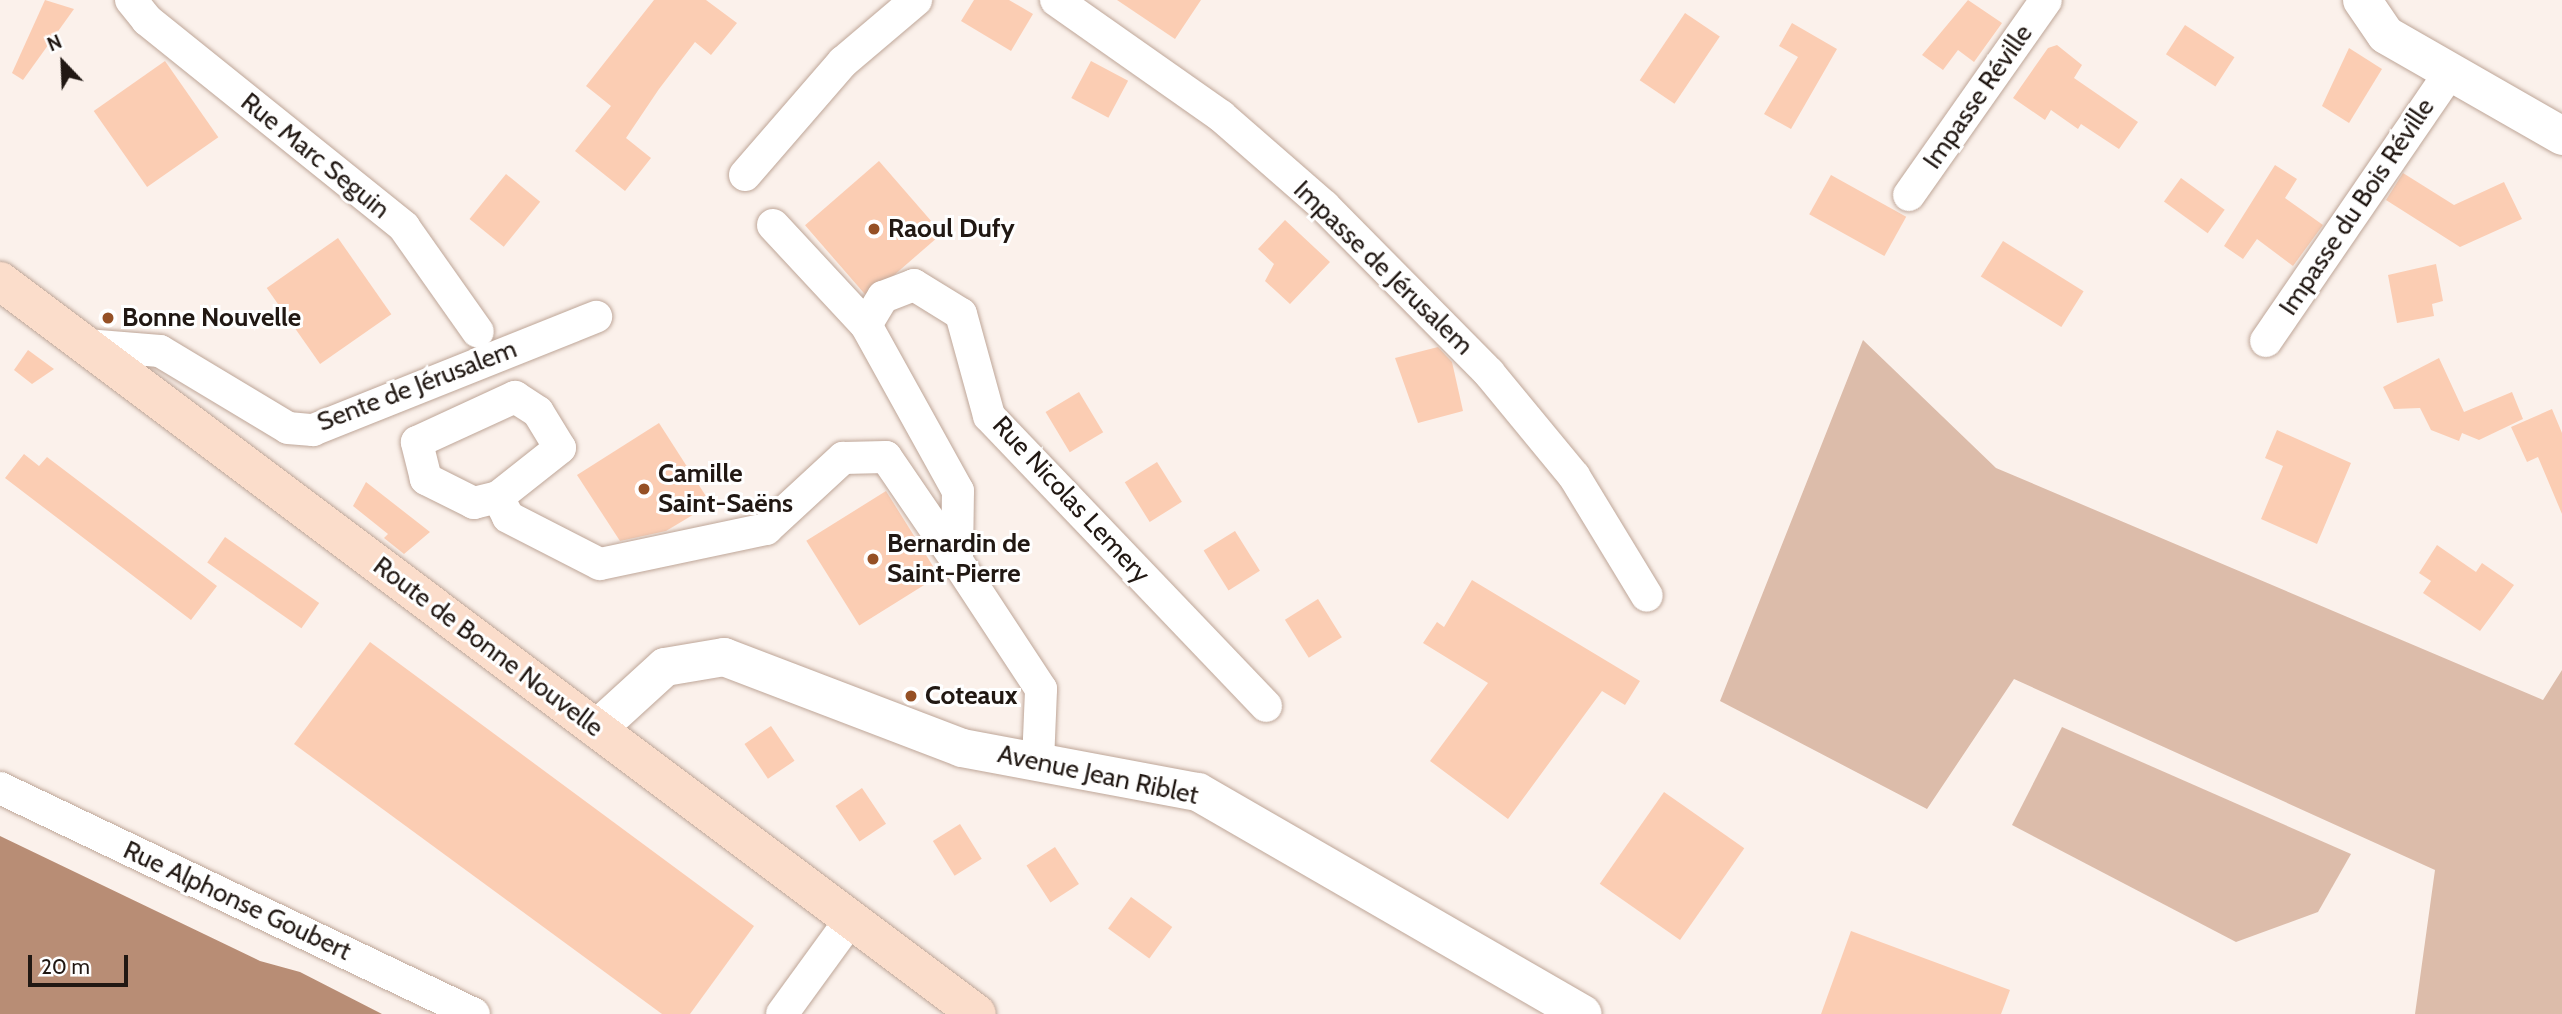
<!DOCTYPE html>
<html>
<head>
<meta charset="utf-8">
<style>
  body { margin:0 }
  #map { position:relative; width:2562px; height:1014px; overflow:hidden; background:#fbf1eb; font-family:Cabin,sans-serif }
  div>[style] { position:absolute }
  .green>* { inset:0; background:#dcbcaa }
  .water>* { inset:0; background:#b88d75 }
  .building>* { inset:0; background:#fbcdb3; transform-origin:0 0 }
  .roads { filter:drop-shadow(0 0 2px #bea698) drop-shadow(0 0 2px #bea698) }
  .minor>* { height:32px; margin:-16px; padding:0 16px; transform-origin:16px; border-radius:16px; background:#fff }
  .tertiary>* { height:38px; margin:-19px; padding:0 19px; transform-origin:19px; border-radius:19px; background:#fff }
  .secondary>* { height:38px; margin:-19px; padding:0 19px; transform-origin:19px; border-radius:19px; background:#fbddcb }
  .dots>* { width:19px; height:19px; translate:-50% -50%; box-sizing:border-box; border:4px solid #fff; border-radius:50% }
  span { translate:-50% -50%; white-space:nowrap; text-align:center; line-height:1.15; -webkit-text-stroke:6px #fff; paint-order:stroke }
  .street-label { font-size:26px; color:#211813 }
  .poi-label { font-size:26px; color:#211813; font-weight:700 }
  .left { translate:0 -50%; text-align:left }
  .north { position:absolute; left:28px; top:28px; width:70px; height:70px; -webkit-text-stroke:5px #fff; paint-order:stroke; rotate:337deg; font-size:19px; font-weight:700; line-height:28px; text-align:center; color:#211813 }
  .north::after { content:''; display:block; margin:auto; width:24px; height:32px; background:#211813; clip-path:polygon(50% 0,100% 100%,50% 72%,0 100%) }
  .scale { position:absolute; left:28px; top:955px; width:100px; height:32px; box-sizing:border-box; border:4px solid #211813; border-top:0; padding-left:9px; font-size:21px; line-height:24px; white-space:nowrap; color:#211813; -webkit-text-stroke:5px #fff; paint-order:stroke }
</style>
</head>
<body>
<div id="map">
  <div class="green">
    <div style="clip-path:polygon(1863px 340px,1996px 468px,2543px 700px,2562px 670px,2562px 1014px,2415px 1014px,2435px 870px,2014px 679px,1927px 809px,1720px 701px)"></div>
    <div style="clip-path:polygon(2062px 727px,2351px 854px,2318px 912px,2236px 942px,2012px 825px)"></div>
  </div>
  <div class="water">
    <div style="clip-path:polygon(0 836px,260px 961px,300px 972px,382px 1014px,0 1014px)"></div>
  </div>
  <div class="building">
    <div style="clip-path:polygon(45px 0,74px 9px,23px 80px,12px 73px)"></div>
    <div style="clip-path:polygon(654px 0,706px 0,737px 23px,711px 55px,695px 42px,659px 89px,626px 138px,651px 158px,625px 191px,575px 151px,611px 106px,586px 86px)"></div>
    <div style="clip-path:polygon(974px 0,1009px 0,1033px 14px,1011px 51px,961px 21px)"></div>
    <div style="clip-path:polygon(1117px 0,1201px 0,1175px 39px)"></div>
    <div style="clip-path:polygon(1968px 0,2002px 23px,1974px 62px,1958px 50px,1943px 70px,1922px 55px)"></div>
    <div style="left:1685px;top:13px;width:42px;height:81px;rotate:34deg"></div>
    <div style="clip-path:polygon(1792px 23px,1837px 49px,1791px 129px,1764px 114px,1798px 57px,1779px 46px)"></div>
    <div style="left:2185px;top:25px;width:59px;height:35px;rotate:33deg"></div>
    <div style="clip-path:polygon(2057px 45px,2082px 65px,2074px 78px,2138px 122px,2119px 149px,2081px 124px,2078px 129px,2051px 110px,2045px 120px,2013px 98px,2048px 48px)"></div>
    <div style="clip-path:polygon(2349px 48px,2382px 69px,2349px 123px,2322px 106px)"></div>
    <div style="left:165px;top:61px;width:93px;height:87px;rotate:55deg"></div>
    <div style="left:1091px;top:61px;width:42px;height:42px;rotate:28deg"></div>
    <div style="left:879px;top:161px;width:96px;height:98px;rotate:49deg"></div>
    <div style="clip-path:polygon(2275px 165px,2297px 179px,2285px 198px,2323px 225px,2293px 266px,2257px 239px,2243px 259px,2224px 246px)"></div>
    <div style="clip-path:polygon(2403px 173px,2454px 205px,2504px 182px,2522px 219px,2460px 247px,2386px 200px)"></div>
    <div style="left:506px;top:174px;width:44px;height:58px;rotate:39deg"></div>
    <div style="left:1831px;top:175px;width:86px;height:45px;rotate:29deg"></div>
    <div style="left:2181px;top:178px;width:54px;height:29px;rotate:36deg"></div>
    <div style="clip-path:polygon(1285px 220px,1330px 262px,1290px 304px,1265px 281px,1274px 264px,1258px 249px)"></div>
    <div style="left:338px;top:238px;width:93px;height:87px;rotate:55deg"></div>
    <div style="left:2003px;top:241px;width:95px;height:42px;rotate:32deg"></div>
    <div style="clip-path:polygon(2436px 264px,2443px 301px,2432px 304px,2434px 316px,2397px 323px,2388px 275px)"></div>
    <div style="clip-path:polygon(1438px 347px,1452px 362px,1463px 411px,1418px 423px,1395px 358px)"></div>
    <div style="clip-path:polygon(28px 350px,54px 369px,32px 384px,14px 370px)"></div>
    <div style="clip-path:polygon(2439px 358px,2464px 412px,2512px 392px,2523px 419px,2479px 440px,2462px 433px,2459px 441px,2431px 430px,2420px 408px,2394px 409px,2383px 387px)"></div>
    <div style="left:1079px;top:392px;width:47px;height:39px;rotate:59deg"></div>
    <div style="clip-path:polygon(2552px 409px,2562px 433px,2562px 514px,2538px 457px,2527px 462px,2511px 427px)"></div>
    <div style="clip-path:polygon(659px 423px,711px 504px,666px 531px,620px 541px,577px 475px)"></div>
    <div style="clip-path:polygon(2277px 430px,2351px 463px,2317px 544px,2261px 519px,2283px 466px,2265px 458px)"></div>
    <div style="clip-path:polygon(24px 454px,39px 466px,47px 457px,217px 586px,191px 620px,5px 478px)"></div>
    <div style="left:1157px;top:462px;width:47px;height:38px;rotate:58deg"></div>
    <div style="clip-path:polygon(366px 482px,430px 532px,404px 554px,384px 538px,388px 534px,353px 506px)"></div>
    <div style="left:886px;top:491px;width:100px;height:94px;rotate:58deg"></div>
    <div style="left:1235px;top:531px;width:47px;height:37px;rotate:58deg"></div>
    <div style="left:225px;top:537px;width:115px;height:31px;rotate:35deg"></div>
    <div style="clip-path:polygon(2437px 545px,2476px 572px,2482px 563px,2514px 585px,2480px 631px,2423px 593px,2431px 581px,2419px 573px)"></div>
    <div style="clip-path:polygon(1472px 580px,1640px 681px,1625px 705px,1602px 691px,1508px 819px,1430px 761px,1488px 683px,1423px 643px,1437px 622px,1444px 627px)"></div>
    <div style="left:1318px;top:599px;width:45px;height:39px;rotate:58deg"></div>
    <div style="clip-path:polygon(370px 642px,754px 926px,690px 1014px,662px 1014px,294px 744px)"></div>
    <div style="left:771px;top:726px;width:42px;height:32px;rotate:56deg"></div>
    <div style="left:862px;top:788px;width:43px;height:32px;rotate:56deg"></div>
    <div style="left:1664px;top:792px;width:98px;height:112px;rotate:35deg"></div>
    <div style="left:960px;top:824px;width:41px;height:32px;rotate:58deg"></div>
    <div style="left:1055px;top:847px;width:44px;height:34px;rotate:57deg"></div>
    <div style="left:1131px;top:897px;width:51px;height:39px;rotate:36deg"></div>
    <div style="clip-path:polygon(1851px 931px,2010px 990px,2001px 1014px,1821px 1014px)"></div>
  </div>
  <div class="roads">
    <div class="minor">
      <div style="left:131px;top:0;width:26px;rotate:51deg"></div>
      <div style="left:147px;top:20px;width:330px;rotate:38.8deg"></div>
      <div style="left:404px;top:227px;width:128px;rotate:54.8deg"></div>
      <div style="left:1056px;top:0;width:202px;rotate:35.1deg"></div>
      <div style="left:1221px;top:116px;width:137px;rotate:41.1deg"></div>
      <div style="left:1324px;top:206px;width:235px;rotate:45.3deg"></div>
      <div style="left:1489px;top:373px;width:134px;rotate:50.5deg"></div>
      <div style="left:1574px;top:476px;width:140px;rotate:58.7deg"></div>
      <div style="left:745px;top:175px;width:150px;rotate:-49.1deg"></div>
      <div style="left:843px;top:62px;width:96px;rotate:-40.3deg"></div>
      <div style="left:1909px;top:195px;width:238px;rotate:-54.9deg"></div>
      <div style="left:773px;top:225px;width:137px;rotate:47.1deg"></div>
      <div style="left:2266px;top:341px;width:324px;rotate:-55.6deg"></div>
      <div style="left:86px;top:345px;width:74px;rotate:4.6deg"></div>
      <div style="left:160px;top:351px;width:149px;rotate:31deg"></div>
      <div style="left:288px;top:428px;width:25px;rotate:5deg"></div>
      <div style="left:313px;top:430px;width:305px;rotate:-21.8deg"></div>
      <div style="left:498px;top:497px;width:25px;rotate:166deg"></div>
      <div style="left:474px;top:503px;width:54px;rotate:-153.4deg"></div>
      <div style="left:426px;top:479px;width:38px;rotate:-104deg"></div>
      <div style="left:417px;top:442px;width:108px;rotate:-24.7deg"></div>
      <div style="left:515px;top:397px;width:27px;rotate:33deg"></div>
      <div style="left:538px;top:412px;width:42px;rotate:58.6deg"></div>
      <div style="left:560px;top:448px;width:79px;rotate:141.7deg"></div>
      <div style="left:498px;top:497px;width:22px;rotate:63deg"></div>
      <div style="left:508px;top:517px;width:103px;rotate:27.1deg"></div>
      <div style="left:600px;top:564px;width:170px;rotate:-11.9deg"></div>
      <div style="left:766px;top:529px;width:105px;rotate:-42.7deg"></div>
      <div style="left:843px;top:458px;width:43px;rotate:-1.3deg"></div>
      <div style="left:886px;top:457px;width:126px;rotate:55.7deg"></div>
      <div style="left:1038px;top:762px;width:73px;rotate:-87.6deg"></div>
      <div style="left:1041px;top:689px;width:153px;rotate:-123.3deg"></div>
      <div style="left:957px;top:561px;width:70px;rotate:-89.2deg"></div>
      <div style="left:958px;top:491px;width:190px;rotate:-119deg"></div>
      <div style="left:866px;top:325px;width:33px;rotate:-59deg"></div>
      <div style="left:883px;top:297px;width:33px;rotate:-21deg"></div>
      <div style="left:914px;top:285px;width:55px;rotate:31.7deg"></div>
      <div style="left:961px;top:314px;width:106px;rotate:74.6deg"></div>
      <div style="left:989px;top:416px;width:401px;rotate:46.3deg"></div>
      <div style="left:0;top:788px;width:525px;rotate:25.49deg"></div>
      <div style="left:782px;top:1014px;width:117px;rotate:-54deg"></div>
    </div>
    <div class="tertiary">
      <div style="left:2362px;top:0;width:42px;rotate:55.6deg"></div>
      <div style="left:2386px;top:35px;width:203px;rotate:29.8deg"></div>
      <div style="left:597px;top:729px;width:92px;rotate:-42.4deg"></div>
      <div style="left:665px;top:667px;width:60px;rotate:-9.6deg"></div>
      <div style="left:724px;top:657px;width:255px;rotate:20.9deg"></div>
      <div style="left:962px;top:748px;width:240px;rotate:10.6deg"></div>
      <div style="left:1198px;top:792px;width:444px;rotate:30deg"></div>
    </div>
    <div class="secondary">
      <div style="left:0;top:281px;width:1221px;rotate:36.88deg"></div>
    </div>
  </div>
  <div class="dots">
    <div style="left:874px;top:229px;background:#955025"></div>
    <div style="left:108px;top:318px;background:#955025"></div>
    <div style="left:644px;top:489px;background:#955025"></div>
    <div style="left:873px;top:559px;background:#955025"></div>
    <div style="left:911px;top:696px;background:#955025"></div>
  </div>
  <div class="street-label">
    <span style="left:1978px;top:97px;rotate:-55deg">Impasse Réville</span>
    <span style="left:315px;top:156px;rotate:39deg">Rue Marc Seguin</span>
    <span style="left:2357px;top:207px;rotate:-56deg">Impasse du Bois Réville</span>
    <span style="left:1383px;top:268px;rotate:44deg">Impasse de Jérusalem</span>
    <span style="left:417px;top:386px;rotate:-21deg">Sente de Jérusalem</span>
    <span style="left:1071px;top:500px;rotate:47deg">Rue Nicolas Lemery</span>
    <span style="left:488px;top:647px;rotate:37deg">Route de Bonne Nouvelle</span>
    <span style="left:1098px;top:775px;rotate:12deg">Avenue Jean Riblet</span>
    <span style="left:237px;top:901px;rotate:25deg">Rue Alphonse Goubert</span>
  </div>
  <div class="poi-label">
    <span class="left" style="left:888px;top:229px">Raoul Dufy</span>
    <span class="left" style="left:122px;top:318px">Bonne Nouvelle</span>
    <span class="left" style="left:658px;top:489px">Camille<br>Saint-Saëns</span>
    <span class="left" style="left:887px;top:559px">Bernardin de<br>Saint-Pierre</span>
    <span class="left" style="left:925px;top:696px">Coteaux</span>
  </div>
  <div class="north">N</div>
  <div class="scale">20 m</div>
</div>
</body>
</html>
